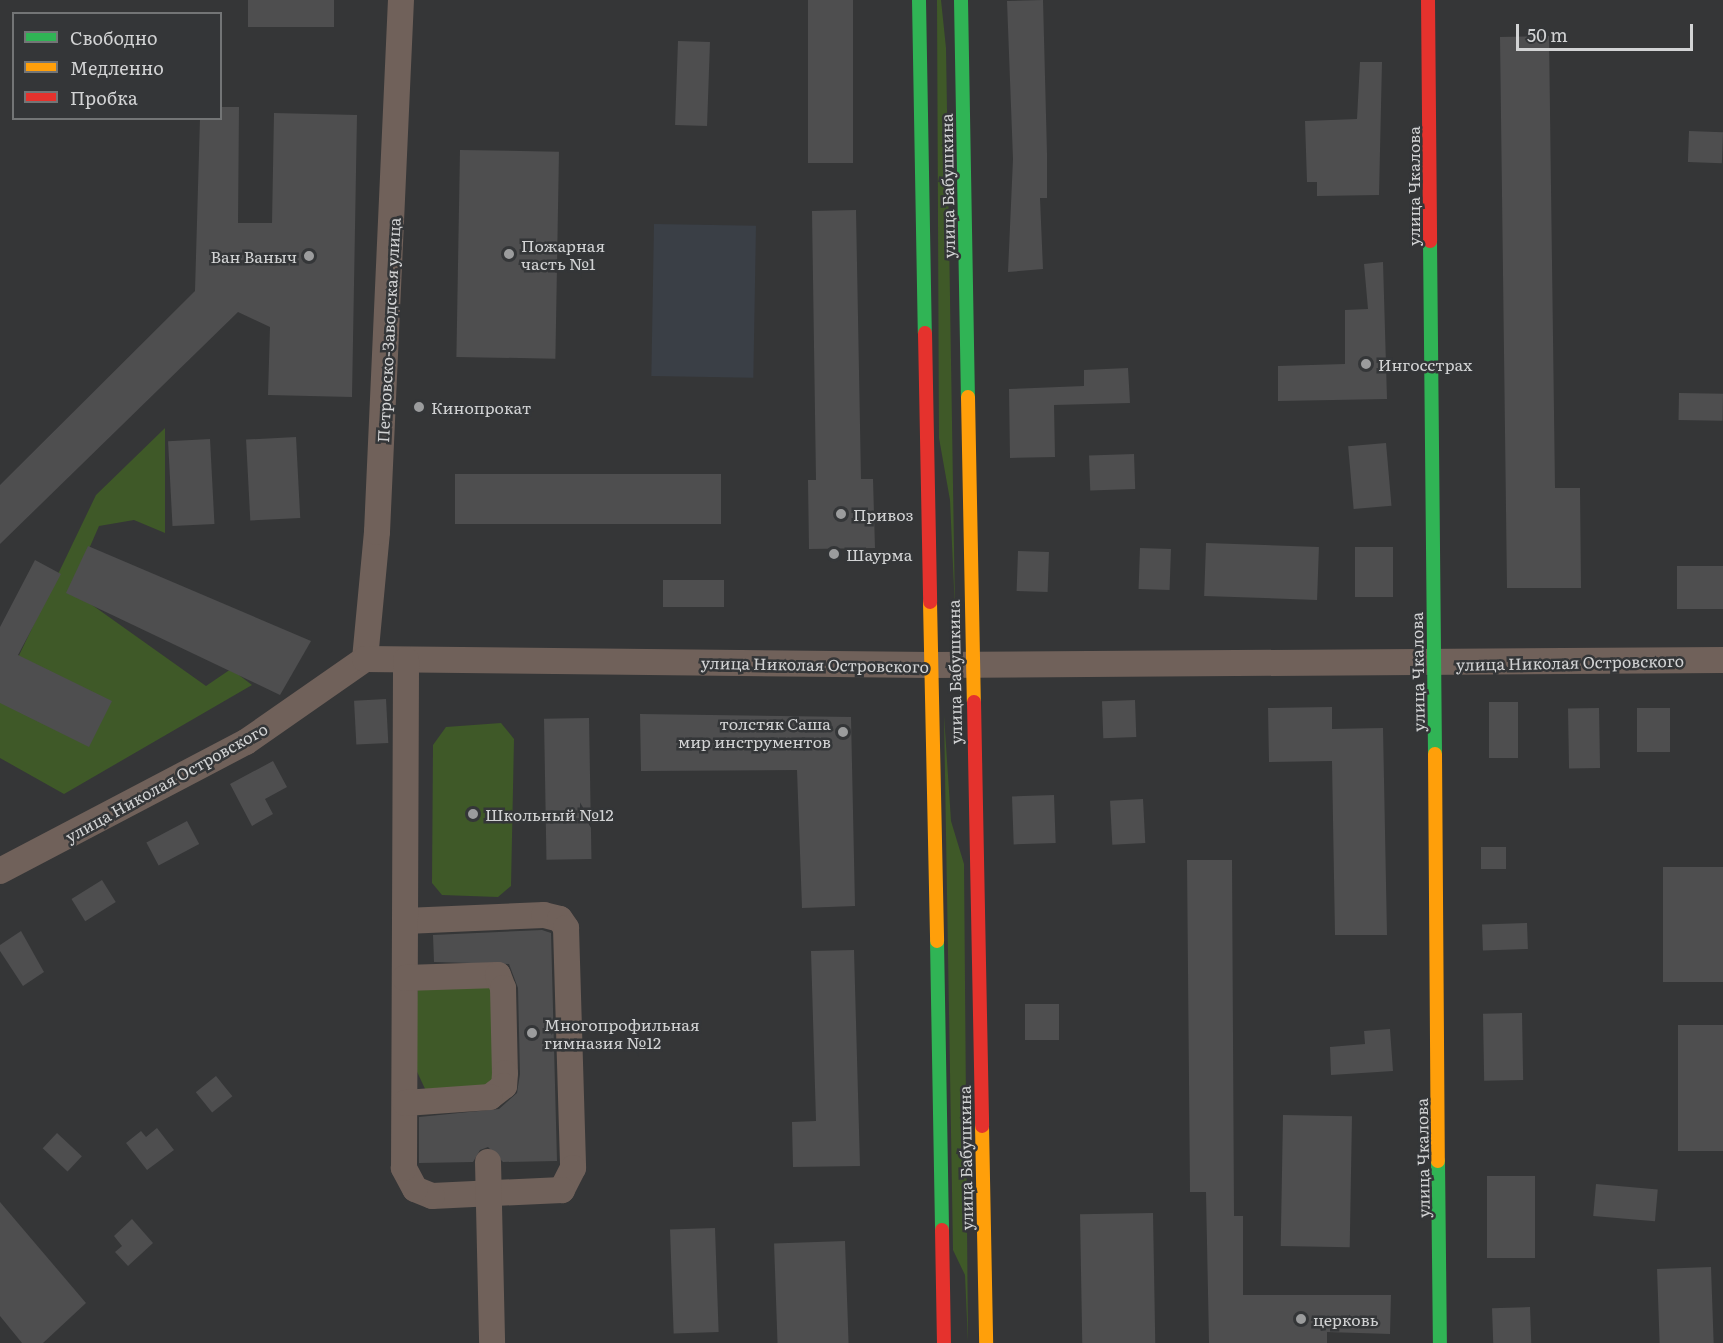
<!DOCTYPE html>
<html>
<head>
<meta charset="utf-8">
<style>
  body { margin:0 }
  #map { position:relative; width:1723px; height:1343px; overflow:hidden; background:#353637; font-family:Literata,serif }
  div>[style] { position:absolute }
  .built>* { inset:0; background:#3a3f46; transform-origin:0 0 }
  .green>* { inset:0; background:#3f5928 }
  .building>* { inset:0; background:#4e4e4f; transform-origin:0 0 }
  .street>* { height:26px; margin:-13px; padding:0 13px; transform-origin:13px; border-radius:13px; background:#70615a }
  .fast>* { height:14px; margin:-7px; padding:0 7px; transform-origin:7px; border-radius:7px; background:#30b455 }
  .slow>* { height:14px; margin:-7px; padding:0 7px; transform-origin:7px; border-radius:7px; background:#ff9f0a }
  .jam>* { height:14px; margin:-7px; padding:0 7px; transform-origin:7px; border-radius:7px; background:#e5322d }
  .dots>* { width:16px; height:16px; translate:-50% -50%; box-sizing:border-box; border:3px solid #343638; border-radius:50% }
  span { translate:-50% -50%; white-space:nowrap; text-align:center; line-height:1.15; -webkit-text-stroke:5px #343638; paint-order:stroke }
  .street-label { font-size:16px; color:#d2d3d4 }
  .poi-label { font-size:16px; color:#d2d3d4 }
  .left { translate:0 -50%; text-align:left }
  .right { translate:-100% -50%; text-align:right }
  .legend { position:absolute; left:12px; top:12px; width:210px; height:108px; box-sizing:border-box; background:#343638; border:2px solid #737576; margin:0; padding:8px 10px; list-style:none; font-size:18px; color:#d2d3d4 }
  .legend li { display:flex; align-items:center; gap:12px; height:30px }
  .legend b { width:30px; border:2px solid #737576 }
  .scale { position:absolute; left:1516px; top:24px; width:177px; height:27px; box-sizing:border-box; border:3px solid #d2d3d4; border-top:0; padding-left:8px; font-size:18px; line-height:21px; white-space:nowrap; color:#d2d3d4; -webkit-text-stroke:4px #343638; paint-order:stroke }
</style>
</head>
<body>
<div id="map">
  <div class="built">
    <div style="left:654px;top:224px;width:102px;height:152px;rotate:1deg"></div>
  </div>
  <div class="green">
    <div style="clip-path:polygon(937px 0,941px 0,946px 48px,955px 610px,950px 500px,939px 438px)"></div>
    <div style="clip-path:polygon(165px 428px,165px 533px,134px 520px,99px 526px,71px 590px,206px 686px,231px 669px,252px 685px,64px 794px,0 758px,0 695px,96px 495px)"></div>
    <div style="clip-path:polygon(944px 715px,951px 821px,964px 864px,968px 1343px,965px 1275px,953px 1250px)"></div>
    <div style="clip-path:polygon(501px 723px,514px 739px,511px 886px,498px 897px,442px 895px,432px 883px,433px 745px,446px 727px)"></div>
    <div style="clip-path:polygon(494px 981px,496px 1085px,426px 1091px,413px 1063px,418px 984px)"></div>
  </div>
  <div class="building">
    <div style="left:248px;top:0;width:86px;height:27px"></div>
    <div style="left:808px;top:0;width:45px;height:163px"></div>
    <div style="clip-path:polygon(1043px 0,1047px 154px,1047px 198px,1040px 198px,1043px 269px,1008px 272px,1013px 159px,1007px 1px)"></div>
    <div style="clip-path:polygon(1549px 36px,1555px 488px,1580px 488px,1581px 588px,1507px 588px,1500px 37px)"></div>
    <div style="left:678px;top:41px;width:32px;height:84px;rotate:2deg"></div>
    <div style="clip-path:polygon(1360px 62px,1382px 62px,1379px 195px,1317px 196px,1317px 182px,1307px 182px,1305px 121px,1357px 119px)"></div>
    <div style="clip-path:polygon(220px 107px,239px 107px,238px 223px,272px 223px,274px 113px,357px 115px,352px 397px,268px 395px,270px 327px,238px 312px,0 544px,0 485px,195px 291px,200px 118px,220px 118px)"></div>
    <div style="left:1689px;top:131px;width:34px;height:31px;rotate:2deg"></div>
    <div style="left:460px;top:150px;width:99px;height:207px;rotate:1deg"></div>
    <div style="clip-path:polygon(856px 210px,861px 479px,873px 479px,875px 548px,809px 549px,808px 480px,816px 480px,812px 211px)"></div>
    <div style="clip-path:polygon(1383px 262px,1387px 399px,1278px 401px,1278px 366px,1345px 364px,1345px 310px,1368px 309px,1364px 264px)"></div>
    <div style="clip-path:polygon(1128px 368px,1130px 403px,1054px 405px,1055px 457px,1010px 458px,1009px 389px,1084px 386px,1084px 370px)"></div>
    <div style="left:1679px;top:393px;width:44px;height:27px;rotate:1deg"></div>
    <div style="left:296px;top:437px;width:81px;height:50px;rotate:87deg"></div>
    <div style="left:210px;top:439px;width:85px;height:42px;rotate:87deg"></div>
    <div style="left:1386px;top:443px;width:63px;height:38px;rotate:85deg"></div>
    <div style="left:1134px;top:454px;width:35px;height:45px;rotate:88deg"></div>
    <div style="left:721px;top:474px;width:50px;height:266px;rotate:90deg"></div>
    <div style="left:1206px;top:543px;width:113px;height:53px;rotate:2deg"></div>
    <div style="clip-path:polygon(88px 546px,311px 641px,280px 695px,66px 593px)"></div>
    <div style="left:1355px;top:547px;width:38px;height:50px"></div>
    <div style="left:1140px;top:548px;width:31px;height:41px;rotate:2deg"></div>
    <div style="left:1018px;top:551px;width:31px;height:40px;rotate:2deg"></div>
    <div style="clip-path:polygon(35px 560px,61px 574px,18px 655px,112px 701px,89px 747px,0 703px,0 627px)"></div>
    <div style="left:1723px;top:566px;width:43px;height:46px;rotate:90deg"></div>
    <div style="left:724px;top:580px;width:27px;height:61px;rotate:90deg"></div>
    <div style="left:386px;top:699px;width:44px;height:32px;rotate:87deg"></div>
    <div style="left:1135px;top:700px;width:37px;height:33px;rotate:88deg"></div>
    <div style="left:1518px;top:702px;width:56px;height:29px;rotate:90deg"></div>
    <div style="clip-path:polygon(1332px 707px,1332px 729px,1383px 728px,1387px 935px,1335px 935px,1332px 761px,1269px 762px,1268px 708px)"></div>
    <div style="left:1599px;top:708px;width:60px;height:31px;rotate:89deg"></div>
    <div style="left:1637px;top:708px;width:33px;height:44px"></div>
    <div style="clip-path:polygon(640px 714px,851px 717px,855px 906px,802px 908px,797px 770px,641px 771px)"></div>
    <div style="left:589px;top:718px;width:141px;height:45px;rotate:89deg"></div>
    <div style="clip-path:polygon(273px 761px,287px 787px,265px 799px,273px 814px,252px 826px,230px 784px)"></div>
    <div style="left:1054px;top:795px;width:48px;height:42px;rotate:88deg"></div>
    <div style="left:1143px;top:799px;width:44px;height:33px;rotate:87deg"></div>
    <div style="left:187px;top:821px;width:26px;height:46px;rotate:62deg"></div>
    <div style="left:1481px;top:847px;width:25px;height:22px"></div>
    <div style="clip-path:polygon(1187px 860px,1232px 860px,1234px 1216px,1243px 1216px,1243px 1295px,1391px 1295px,1390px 1334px,1327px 1332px,1327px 1343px,1209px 1343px,1206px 1192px,1190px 1192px)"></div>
    <div style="left:1663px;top:867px;width:60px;height:115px"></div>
    <div style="left:102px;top:880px;width:26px;height:36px;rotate:58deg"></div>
    <div style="left:1527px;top:923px;width:26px;height:45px;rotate:88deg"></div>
    <div style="clip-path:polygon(542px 930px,551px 933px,557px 1161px,503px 1162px,488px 1147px,480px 1150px,473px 1162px,419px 1163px,419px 1117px,499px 1109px,517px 1093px,520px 1074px,518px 988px,509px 964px,434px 962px,433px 935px)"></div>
    <div style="clip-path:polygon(21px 931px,44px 972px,23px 986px,0 951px,0 945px)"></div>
    <div style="clip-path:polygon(854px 950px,860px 1166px,793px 1167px,792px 1122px,816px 1121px,811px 951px)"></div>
    <div style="left:1059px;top:1004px;width:36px;height:34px;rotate:90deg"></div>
    <div style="left:1522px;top:1013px;width:67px;height:39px;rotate:89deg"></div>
    <div style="left:1723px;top:1025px;width:126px;height:45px;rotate:90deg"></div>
    <div style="clip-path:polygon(1390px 1029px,1393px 1071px,1331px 1075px,1330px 1047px,1365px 1044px,1364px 1031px)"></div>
    <div style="left:216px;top:1076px;width:26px;height:26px;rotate:51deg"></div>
    <div style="left:1283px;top:1115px;width:69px;height:131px;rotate:1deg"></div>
    <div style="clip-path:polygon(157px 1128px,174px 1150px,147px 1170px,126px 1143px,141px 1131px,146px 1137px)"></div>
    <div style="left:57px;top:1133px;width:34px;height:21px;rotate:43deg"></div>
    <div style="left:1487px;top:1176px;width:48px;height:82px"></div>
    <div style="left:1596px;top:1184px;width:62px;height:32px;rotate:5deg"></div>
    <div style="clip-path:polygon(0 1202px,86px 1303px,43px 1343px,22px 1343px,0 1316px)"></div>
    <div style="left:1153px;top:1213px;width:130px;height:73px;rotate:89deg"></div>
    <div style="clip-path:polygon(132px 1219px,153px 1243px,128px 1266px,115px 1252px,122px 1246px,114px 1236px)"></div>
    <div style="left:715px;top:1228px;width:104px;height:45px;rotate:88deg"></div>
    <div style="left:845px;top:1241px;width:102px;height:71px;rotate:88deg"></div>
    <div style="left:1711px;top:1267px;width:76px;height:54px;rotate:88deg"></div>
    <div style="left:1530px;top:1307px;width:36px;height:38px;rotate:88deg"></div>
  </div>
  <div class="street">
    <div style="left:365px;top:659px;width:128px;rotate:-84.6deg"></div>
    <div style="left:377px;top:532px;width:533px;rotate:-87.42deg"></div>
    <div style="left:0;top:871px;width:278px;rotate:-27.7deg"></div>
    <div style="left:246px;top:742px;width:145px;rotate:-34.9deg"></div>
    <div style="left:365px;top:659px;width:567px;rotate:0.61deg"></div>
    <div style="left:932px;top:665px;width:791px;rotate:-0.36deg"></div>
    <div style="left:405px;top:921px;width:139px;rotate:-2.5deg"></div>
    <div style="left:544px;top:915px;width:16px;rotate:14deg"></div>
    <div style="left:560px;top:919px;width:11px;rotate:56deg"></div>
    <div style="left:566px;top:928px;width:240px;rotate:88.3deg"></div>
    <div style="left:573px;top:1168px;width:25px;rotate:117deg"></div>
    <div style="left:562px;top:1190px;width:130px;rotate:177.4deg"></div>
    <div style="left:432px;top:1196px;width:18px;rotate:-158deg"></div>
    <div style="left:415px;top:1189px;width:24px;rotate:-118deg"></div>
    <div style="left:404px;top:1168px;width:508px;rotate:-89.77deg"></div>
    <div style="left:405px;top:978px;width:93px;rotate:-1.8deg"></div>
    <div style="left:498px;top:975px;width:14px;rotate:69deg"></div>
    <div style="left:503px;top:988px;width:85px;rotate:88.7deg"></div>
    <div style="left:505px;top:1073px;width:13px;rotate:94deg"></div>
    <div style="left:504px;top:1086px;width:18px;rotate:142deg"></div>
    <div style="left:490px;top:1097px;width:85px;rotate:176deg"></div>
    <div style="left:488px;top:1162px;width:181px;rotate:88.7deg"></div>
  </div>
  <div class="fast">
    <div style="left:919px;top:0;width:333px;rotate:89deg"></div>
    <div style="left:961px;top:0;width:397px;rotate:89deg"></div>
    <div style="left:1430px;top:241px;width:513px;rotate:89.44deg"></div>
    <div style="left:937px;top:941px;width:289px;rotate:89deg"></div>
    <div style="left:1438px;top:1161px;width:182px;rotate:89.4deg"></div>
  </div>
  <div class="slow">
    <div style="left:968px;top:397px;width:305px;rotate:88.9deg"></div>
    <div style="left:930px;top:602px;width:339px;rotate:88.8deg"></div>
    <div style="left:1435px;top:754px;width:407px;rotate:89.6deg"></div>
    <div style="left:982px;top:1126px;width:217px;rotate:88.9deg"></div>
  </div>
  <div class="jam">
    <div style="left:1428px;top:0;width:241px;rotate:89.5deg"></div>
    <div style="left:925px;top:333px;width:269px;rotate:88.9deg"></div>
    <div style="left:974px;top:702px;width:424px;rotate:88.9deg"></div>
    <div style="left:942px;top:1230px;width:113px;rotate:89deg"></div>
  </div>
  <div class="dots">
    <div style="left:509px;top:254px;background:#9b9c9d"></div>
    <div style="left:309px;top:256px;background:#9b9c9d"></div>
    <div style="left:1366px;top:364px;background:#9b9c9d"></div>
    <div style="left:419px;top:407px;background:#9b9c9d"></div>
    <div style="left:841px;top:514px;background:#9b9c9d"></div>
    <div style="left:834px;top:554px;background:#9b9c9d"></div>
    <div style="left:843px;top:732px;background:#9b9c9d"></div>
    <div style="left:473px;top:814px;background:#9b9c9d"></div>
    <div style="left:532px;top:1033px;background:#9b9c9d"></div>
    <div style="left:1301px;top:1319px;background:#9b9c9d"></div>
  </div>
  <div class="street-label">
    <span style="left:947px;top:186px;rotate:-91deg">улица Бабушкина</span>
    <span style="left:1413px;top:186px;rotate:-90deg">улица Чкалова</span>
    <span style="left:388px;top:330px;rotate:-87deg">Петровско-Заводская улица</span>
    <span style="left:1570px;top:662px;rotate:-1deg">улица Николая Островского</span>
    <span style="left:815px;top:664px;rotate:1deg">улица Николая Островского</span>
    <span style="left:954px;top:672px;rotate:-91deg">улица Бабушкина</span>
    <span style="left:1417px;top:672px;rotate:-91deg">улица Чкалова</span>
    <span style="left:166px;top:782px;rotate:-29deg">улица Николая Островского</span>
    <span style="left:965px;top:1158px;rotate:-91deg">улица Бабушкина</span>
    <span style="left:1422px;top:1158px;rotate:-91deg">улица Чкалова</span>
  </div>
  <div class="poi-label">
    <span class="left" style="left:521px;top:254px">Пожарная<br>часть №1</span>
    <span class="right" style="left:297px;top:256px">Ван Ваныч</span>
    <span class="left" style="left:1378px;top:364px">Ингосстрах</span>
    <span class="left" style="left:431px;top:407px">Кинопрокат</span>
    <span class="left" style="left:853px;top:514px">Привоз</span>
    <span class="left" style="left:846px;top:554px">Шаурма</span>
    <span class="right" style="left:831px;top:732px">толстяк Саша<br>мир инструментов</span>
    <span class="left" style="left:485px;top:814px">Школьный №12</span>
    <span class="left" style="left:544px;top:1033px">Многопрофильная<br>гимназия №12</span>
    <span class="left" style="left:1313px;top:1319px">церковь</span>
  </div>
  <ul class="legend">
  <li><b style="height:8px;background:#30b455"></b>Свободно</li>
  <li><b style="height:8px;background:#ff9f0a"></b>Медленно</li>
  <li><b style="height:8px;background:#e5322d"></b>Пробка</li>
  </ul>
  <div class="scale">50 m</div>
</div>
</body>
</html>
